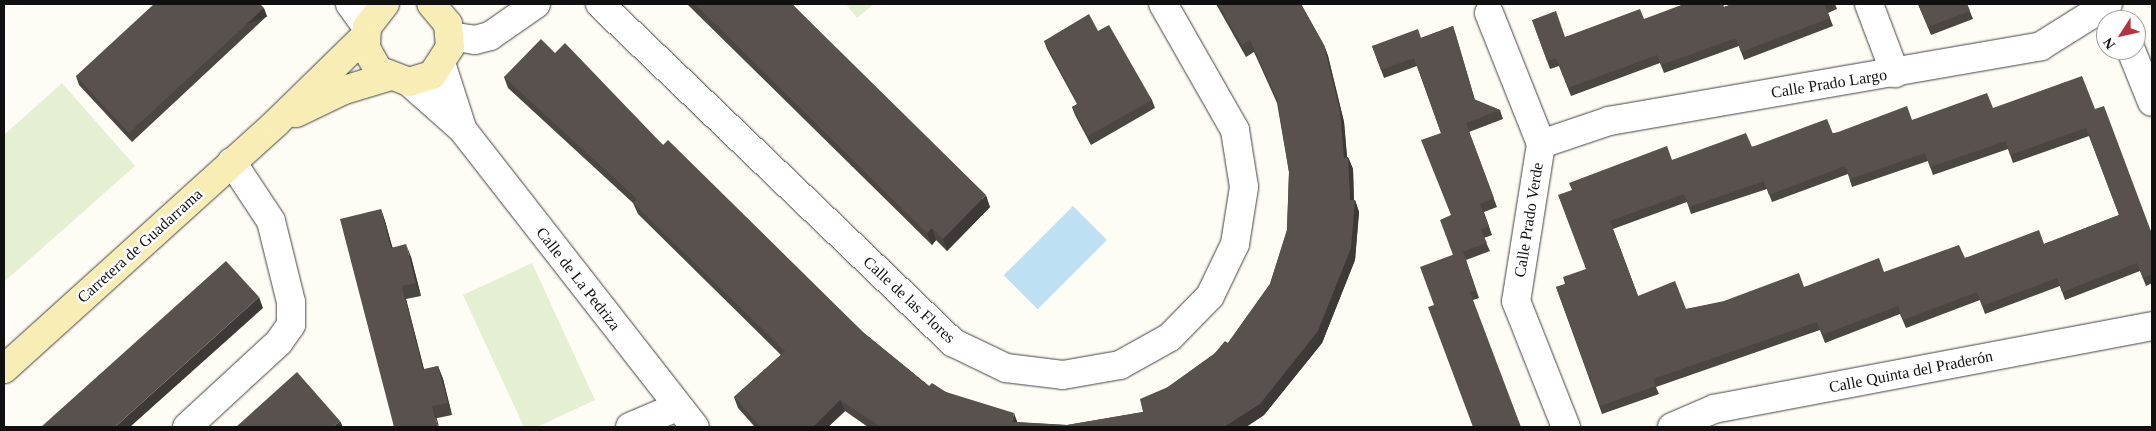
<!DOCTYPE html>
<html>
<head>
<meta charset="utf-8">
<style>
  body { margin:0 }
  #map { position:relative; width:2156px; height:431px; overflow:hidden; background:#fefcf4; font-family:"Times New Roman",serif }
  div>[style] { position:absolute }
  .pitch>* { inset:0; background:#e5efd1 }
  .water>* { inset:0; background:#bde0f2; transform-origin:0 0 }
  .roads { filter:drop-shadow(0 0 1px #434343) drop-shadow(0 0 1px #434343) }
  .minor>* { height:28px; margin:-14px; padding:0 14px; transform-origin:14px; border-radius:14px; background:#fff }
  .secondary>* { height:28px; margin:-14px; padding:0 14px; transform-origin:14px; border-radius:14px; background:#f8eeb5 }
  .wall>* { inset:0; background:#4c4642 }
  .shaded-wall>* { inset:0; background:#3e3936; transform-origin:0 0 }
  .building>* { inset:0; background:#58514d }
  span { translate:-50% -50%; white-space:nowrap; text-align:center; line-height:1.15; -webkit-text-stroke:5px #fff; paint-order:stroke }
  .street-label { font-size:16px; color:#101010 }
  .frame { position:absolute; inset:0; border:5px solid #101010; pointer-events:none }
  .north { position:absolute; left:2096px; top:10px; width:50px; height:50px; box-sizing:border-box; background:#fff; border:1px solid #9f9f9f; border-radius:50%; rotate:235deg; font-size:14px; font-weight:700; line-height:20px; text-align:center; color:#101010 }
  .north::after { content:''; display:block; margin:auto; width:18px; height:22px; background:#b6333e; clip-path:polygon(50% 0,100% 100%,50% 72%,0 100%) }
</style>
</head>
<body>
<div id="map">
  <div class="pitch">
    <div style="clip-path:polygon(846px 4px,874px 4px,857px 18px)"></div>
    <div style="clip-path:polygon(62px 83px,135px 166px,4px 282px,4px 135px)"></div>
    <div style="clip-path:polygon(532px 263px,595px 400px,537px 427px,524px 427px,463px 295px)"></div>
  </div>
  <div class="water">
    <div style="left:1073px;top:206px;width:48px;height:98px;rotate:45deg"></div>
  </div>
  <div class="roads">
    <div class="minor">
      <div style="left:350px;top:4px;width:29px;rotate:54deg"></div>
      <div style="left:600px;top:4px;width:490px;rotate:43.8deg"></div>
      <div style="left:954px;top:343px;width:58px;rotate:25.7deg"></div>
      <div style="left:1006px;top:368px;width:57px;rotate:7deg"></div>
      <div style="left:1063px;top:375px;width:58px;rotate:-10deg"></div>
      <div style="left:1120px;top:365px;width:57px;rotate:-29.2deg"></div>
      <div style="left:1170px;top:337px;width:57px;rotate:-45.7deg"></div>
      <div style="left:1210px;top:296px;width:58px;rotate:-64.3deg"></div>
      <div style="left:1235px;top:244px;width:58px;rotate:-81deg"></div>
      <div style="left:1244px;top:187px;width:58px;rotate:-99deg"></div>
      <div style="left:1235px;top:130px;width:145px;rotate:-119.7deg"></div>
      <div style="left:1869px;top:4px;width:74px;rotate:69.4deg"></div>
      <div style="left:1489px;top:13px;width:141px;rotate:68.3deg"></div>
      <div style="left:1541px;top:144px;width:159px;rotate:99deg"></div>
      <div style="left:1516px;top:301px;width:136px;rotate:68.4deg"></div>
      <div style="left:450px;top:36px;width:25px;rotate:9deg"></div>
      <div style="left:475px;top:40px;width:16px;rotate:-15deg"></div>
      <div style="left:490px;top:36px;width:56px;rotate:-34.8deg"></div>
      <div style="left:2131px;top:50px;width:56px;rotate:68deg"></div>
      <div style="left:442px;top:66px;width:65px;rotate:72.1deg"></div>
      <div style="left:409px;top:82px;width:71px;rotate:41.6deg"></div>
      <div style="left:462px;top:129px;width:378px;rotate:52deg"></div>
      <div style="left:1541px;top:144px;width:72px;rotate:-18.7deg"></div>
      <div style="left:1609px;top:121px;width:438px;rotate:-9.8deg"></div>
      <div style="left:2041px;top:46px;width:79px;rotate:-32.1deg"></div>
      <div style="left:187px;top:427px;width:125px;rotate:-42.7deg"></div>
      <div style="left:279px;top:342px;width:21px;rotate:-55deg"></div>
      <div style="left:291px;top:325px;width:23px;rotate:-90deg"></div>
      <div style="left:291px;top:302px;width:83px;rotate:-103.9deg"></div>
      <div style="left:271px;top:221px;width:71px;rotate:-123.5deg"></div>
      <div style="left:630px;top:427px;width:51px;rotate:-23.1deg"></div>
      <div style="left:1672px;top:427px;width:46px;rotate:-23.2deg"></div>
      <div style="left:1714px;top:409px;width:446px;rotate:-10.7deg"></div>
    </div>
    <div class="secondary">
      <div style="left:385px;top:4px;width:29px;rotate:128deg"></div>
      <div style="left:367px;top:27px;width:21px;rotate:93deg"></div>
      <div style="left:366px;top:48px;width:25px;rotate:61deg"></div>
      <div style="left:378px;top:70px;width:33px;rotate:21deg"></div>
      <div style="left:409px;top:82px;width:24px;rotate:-17deg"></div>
      <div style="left:432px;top:75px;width:33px;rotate:-57deg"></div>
      <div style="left:450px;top:47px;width:23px;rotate:-95deg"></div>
      <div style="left:448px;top:24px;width:26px;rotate:-130deg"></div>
      <div style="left:296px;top:113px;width:53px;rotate:-25.6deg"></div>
      <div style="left:344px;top:90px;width:45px;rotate:-16.8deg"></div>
      <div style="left:4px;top:369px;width:367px;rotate:-42.1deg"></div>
      <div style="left:276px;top:123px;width:124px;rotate:-44.3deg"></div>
    </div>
  </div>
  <div class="wall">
    <div style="clip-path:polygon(687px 4px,792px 4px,990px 207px,947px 251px,936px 240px,932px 245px)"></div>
    <div style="clip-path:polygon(1216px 4px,1301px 4px,1324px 45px,1328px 56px,1344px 122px,1347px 157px,1348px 157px,1353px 169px,1354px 200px,1355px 200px,1359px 212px,1355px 260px,1322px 343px,1264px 415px,1246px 427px,868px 427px,845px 411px,828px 427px,755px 427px,738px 408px,734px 397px,781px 355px,638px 214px,633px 203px,508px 88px,504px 77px,555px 53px,663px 145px,864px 333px,929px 386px,946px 392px,1017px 422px,1067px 425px,1143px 412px,1168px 387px,1214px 354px,1228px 343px,1270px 284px,1287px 230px,1289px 172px,1277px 103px,1254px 52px,1246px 57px)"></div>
    <div style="clip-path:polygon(1732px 4px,1835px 4px,1837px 9px,1828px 13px,1833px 26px,1744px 60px,1739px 46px,1664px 73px,1660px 63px,1571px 96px,1559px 66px,1550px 69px,1532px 20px,1565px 37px,1644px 19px,1724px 7px)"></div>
    <div style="clip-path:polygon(1918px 4px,1967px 4px,1973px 19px,1931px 35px)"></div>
    <div style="clip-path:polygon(267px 16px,132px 142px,79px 85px,76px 76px)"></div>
    <div style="clip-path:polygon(1453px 26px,1475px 100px,1500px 110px,1503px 119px,1469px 132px,1497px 207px,1484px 212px,1492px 235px,1484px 238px,1490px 251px,1466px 260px,1479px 298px,1473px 300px,1434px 305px,1453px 255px,1451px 215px,1441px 133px,1417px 66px,1384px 78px,1372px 46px,1421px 38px)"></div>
    <div style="clip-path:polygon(1098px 31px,1152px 100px,1155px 108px,1091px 145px,1075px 115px,1072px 107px,1077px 104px,1047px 49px,1044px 41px)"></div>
    <div style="clip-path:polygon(evenodd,1993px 108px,2095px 109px,2152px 234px,2152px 283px,2146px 286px,2140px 271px,2065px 300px,2060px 286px,1985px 314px,1980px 300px,1906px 328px,1900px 314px,1825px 343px,1820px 330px,1656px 387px,1659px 394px,1602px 414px,1556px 287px,1565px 284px,1586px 269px,1572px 190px,1672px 160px,1912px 120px,1993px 108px,2089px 136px,2119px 215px,2044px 244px,1884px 272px,1686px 309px,1638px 296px,1613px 229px,1687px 202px,1691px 214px,1767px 189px,1772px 202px,1848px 174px,1852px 187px,1928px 161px,1933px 175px,2008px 149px,2013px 163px,2089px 136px)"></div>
    <div style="clip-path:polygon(381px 209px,385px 221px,392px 247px,411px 257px,421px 296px,406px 299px,424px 369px,438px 366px,443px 379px,452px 415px,394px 427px)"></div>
  </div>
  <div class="shaded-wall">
    <div style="left:264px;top:8px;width:9px;height:184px;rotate:69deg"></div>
    <div style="clip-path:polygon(1453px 26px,1456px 35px,1477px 108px,1474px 99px)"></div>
    <div style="clip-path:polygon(1324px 45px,1328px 56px,1344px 122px,1348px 169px,1344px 158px)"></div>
    <div style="clip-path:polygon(1348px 157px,1353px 169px,1354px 209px,1355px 200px,1359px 212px,1355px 260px,1322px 343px,1264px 415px,1246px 427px,1224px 427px,1350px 200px)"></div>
    <div style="clip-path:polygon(986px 195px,990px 207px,947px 251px,943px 239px)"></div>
    <div style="clip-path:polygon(381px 209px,385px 221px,396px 260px,391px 248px)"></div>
    <div style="clip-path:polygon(932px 228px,936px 240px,932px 245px,927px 233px)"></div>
    <div style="clip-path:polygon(406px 244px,411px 257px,421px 296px,416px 283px)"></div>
    <div style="clip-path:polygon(402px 286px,406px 299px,427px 382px,423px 370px)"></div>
    <div style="clip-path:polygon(259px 297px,263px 308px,130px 427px,115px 427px)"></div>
    <div style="clip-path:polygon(438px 366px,443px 379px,452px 415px,448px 403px)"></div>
    <div style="clip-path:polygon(840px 400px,845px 411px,828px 427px,813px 427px)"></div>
    <div style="clip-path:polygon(432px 406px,437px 419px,439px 427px,438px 427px)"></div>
    <div style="clip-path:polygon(1014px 413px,1018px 424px,1012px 422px)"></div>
    <div style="clip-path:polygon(340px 421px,343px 427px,333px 427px)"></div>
  </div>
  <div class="building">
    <div style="clip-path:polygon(154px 4px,260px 4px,264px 8px,129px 133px,76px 76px)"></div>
    <div style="clip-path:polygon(695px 4px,792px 4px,986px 195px,943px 239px,932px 228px,927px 233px)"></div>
    <div style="clip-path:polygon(1218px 4px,1301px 4px,1324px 45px,1340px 111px,1344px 158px,1348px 157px,1350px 200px,1355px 200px,1351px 248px,1318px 331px,1260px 404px,1224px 427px,881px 427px,840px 400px,813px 427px,761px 427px,734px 397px,785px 351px,633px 203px,637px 199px,504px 77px,541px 39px,555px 53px,565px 43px,663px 145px,668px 140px,864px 333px,929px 386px,932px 383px,946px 392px,1014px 413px,1012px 422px,1067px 425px,1143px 412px,1140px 399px,1168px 387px,1214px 354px,1225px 341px,1228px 343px,1270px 284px,1287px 230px,1289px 172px,1277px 99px,1250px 40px,1242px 45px)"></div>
    <div style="clip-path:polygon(1684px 4px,1723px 4px,1724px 7px,1732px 4px,1827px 4px,1825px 5px,1830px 18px,1741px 52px,1736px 38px,1661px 65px,1657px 55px,1568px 88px,1556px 58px,1547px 61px,1532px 20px,1556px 11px,1565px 37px,1640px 9px,1644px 19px)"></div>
    <div style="clip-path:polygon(1918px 4px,1967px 4px,1970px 11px,1928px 27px)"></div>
    <div style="clip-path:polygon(1089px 14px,1098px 31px,1109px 25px,1152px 100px,1088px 136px,1072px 107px,1078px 104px,1044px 41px)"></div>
    <div style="clip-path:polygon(1453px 26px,1474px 99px,1500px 110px,1466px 123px,1494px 198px,1480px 204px,1489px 226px,1481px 230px,1487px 243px,1453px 255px,1440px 220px,1451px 215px,1421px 140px,1441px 133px,1414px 58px,1381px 70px,1372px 46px,1418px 29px,1421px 38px)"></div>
    <div style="clip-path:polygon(evenodd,2082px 76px,2095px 109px,2104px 106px,2152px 234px,2152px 274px,2143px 278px,2137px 263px,2062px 292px,2057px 278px,1982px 306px,1977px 292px,1903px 320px,1898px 306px,1822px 335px,1817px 322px,1653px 379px,1656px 386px,1600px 406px,1556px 287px,1565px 284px,1563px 277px,1586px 269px,1558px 195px,1572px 190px,1569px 183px,1667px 146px,1672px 160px,1746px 133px,1752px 147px,1827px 119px,1833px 134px,1907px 106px,1912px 120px,1987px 93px,1993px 108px,2082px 76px,2086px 128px,2119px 215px,2044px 244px,2039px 230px,1965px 258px,1959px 245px,1884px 272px,1879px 258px,1804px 287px,1799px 273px,1724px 301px,1686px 309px,1675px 281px,1638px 296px,1610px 221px,1684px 194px,1689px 207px,1764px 181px,1769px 195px,1845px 166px,1850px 179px,1925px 153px,1930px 167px,2006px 141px,2010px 155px,2086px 128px)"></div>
    <div style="clip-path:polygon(381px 209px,391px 248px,406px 244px,416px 283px,402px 286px,423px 370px,438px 366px,448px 403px,432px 406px,438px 427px,394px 427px,340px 219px)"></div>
    <div style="clip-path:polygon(1463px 251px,1476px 290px,1470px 292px,1521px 427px,1473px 427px,1428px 307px,1434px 305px,1420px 267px)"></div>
    <div style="clip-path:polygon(226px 261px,259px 297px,115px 427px,41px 427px)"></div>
    <div style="clip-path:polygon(297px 372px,340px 421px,333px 427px,236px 427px)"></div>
  </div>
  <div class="street-label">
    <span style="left:1829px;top:84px;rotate:-9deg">Calle Prado Largo</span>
    <span style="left:1529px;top:220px;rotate:-81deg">Calle Prado Verde</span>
    <span style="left:140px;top:246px;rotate:-42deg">Carretera de Guadarrama</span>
    <span style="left:578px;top:279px;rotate:52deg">Calle de La Pedriza</span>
    <span style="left:909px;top:300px;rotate:43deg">Calle de las Flores</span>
    <span style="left:1911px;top:372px;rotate:-11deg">Calle Quinta del Praderón</span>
  </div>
  <div class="frame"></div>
  <div class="north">N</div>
</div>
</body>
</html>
